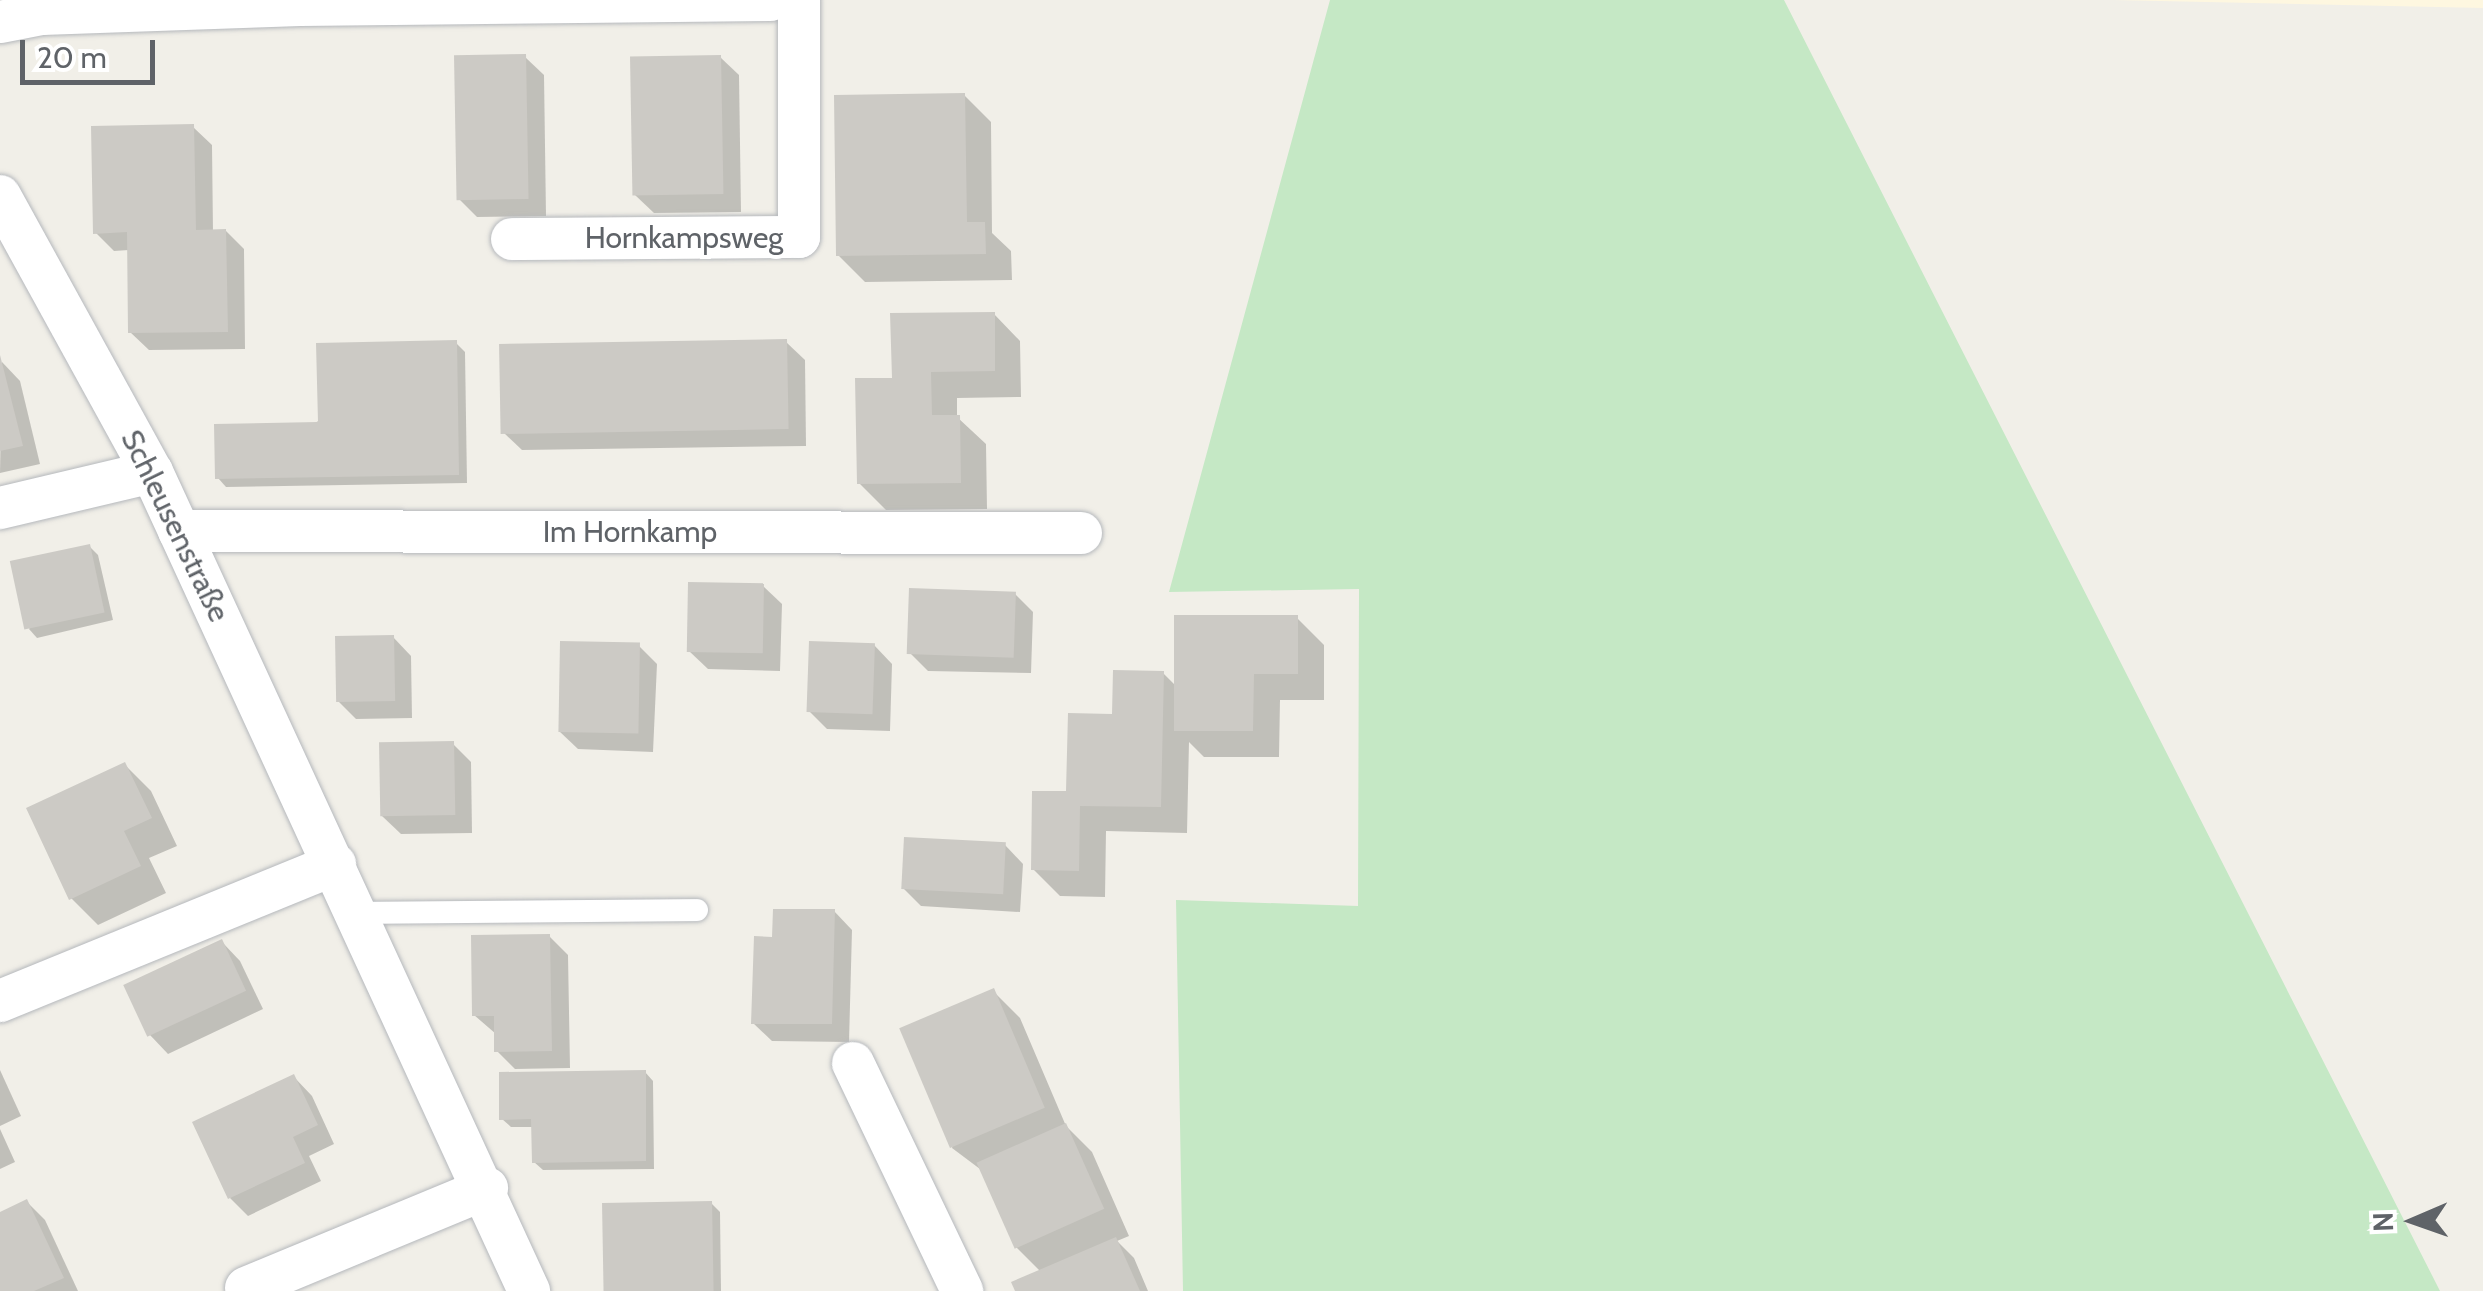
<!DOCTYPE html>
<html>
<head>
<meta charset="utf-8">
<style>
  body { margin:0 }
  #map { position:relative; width:2483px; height:1291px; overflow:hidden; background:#f1efe8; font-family:Cabin,sans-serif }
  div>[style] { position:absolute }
  .commercial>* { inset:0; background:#fef7e0 }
  .green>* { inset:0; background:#c5e8c5 }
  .shadow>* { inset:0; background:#0003 }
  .building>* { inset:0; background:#cccac5; transform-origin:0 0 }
  .roads { filter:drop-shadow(0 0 2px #b5b8bc) drop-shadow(0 0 2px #b5b8bc) }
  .lane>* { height:22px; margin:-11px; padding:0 11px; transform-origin:11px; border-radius:11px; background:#fff }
  .street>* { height:42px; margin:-21px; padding:0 21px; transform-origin:21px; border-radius:21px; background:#fff }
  span { translate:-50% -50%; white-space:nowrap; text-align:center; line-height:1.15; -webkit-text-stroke:8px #fff; paint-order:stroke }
  .street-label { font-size:30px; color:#5f6368 }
  .north { position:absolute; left:2363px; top:1171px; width:100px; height:100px; -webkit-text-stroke:8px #fff; paint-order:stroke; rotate:268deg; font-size:28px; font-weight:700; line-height:40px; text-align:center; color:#5f6368 }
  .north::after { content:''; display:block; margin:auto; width:35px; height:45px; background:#5f6368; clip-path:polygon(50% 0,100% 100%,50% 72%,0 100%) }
  .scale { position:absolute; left:20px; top:40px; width:135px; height:45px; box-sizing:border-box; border:5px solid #5f6368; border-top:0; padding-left:12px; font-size:30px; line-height:35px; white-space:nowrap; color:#5f6368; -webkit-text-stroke:8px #fff; paint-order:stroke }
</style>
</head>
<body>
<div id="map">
  <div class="commercial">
    <div style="clip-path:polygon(2113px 0,2483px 0,2483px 8px)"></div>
  </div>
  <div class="green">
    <div style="clip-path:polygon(1330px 0,1784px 0,2440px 1291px,1183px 1291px,1176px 900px,1358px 906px,1359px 589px,1169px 592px)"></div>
  </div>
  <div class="shadow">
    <div style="clip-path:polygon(525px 57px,544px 75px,546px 216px,477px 217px,459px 199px)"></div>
    <div style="clip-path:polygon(720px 57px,739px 75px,741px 212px,654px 213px,635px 195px)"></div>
    <div style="clip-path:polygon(964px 95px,991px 122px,992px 233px,1011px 251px,1012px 280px,865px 282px,838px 255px)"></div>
    <div style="clip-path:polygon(193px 127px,212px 145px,213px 232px,226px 231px,244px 249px,245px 349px,149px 350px,130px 332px,129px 250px,114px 251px,96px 233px)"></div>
    <div style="clip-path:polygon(994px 314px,1020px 341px,1021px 397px,957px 398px,957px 417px,986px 444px,987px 509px,886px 510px,859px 483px,894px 380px)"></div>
    <div style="clip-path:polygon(786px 342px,805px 360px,806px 446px,522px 450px,503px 432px)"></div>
    <div style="clip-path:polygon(456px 343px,465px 352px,467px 483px,226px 487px,218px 478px)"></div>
    <div style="clip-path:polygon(2px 362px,20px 381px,40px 464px,0 473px)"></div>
    <div style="clip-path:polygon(90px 547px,98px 555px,113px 620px,37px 638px,29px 629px)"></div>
    <div style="clip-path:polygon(763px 586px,782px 604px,780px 671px,708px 669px,689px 651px)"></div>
    <div style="clip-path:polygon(1014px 593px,1033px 612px,1031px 673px,928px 671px,910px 653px)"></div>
    <div style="clip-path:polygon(1297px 618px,1324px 645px,1324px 700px,1280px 700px,1279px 757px,1204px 757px,1189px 742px,1187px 833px,1106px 831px,1105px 897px,1060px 896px,1033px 869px,1115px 716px,1163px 673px,1177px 687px)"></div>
    <div style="clip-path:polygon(393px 637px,411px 656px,412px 718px,356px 719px,338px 701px)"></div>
    <div style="clip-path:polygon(874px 645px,892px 664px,890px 731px,827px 729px,809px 711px)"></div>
    <div style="clip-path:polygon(639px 646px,657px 664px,653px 752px,578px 749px,559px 731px)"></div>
    <div style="clip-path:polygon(453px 744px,471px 762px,472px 833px,401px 834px,382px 816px)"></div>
    <div style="clip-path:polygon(124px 764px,151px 791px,177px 846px,149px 858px,166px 893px,98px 925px,71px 898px)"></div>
    <div style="clip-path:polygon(1005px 845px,1023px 864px,1020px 912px,921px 906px,903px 888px)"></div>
    <div style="clip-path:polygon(834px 911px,852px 930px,849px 1042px,772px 1041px,753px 1023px)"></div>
    <div style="clip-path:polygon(549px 936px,568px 955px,570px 1068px,515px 1069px,497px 1051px,496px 1034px,474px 1015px)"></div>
    <div style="clip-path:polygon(222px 942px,240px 961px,263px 1009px,168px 1054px,150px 1035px)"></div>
    <div style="clip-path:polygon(993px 991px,1020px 1018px,1066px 1126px,1092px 1152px,1129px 1236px,1117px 1241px,1134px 1258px,1148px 1291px,1018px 1291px,1041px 1272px,1016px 1247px,984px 1172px,952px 1148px)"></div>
    <div style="clip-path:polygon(0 1070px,21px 1116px,0 1126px)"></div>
    <div style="clip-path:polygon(645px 1072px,653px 1081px,654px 1169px,543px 1170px,534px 1162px,533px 1127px,511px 1127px,502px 1119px)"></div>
    <div style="clip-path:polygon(294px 1077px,312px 1096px,334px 1144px,309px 1156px,321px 1181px,248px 1216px,230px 1198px)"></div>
    <div style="clip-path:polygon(0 1129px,15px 1162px,0 1169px)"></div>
    <div style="clip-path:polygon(27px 1202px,45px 1220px,78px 1291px,0 1291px,0 1214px)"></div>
    <div style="clip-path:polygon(711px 1203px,720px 1212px,721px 1291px,607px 1291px)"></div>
  </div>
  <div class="building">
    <div style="left:526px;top:54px;width:145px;height:72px;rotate:89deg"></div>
    <div style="left:721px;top:55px;width:139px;height:91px;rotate:89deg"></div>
    <div style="clip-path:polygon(965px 93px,967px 222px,985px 222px,986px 254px,836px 256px,834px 95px)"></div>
    <div style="clip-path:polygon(194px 124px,196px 230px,226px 229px,228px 332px,128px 333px,127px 232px,93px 234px,91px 126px)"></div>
    <div style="clip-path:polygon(995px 312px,995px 371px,931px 372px,932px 415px,960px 415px,961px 483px,857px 484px,855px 378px,892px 378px,890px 313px)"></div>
    <div style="left:787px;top:339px;width:90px;height:288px;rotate:89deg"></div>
    <div style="clip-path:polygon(457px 340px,459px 475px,215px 479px,214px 424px,318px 422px,316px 343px)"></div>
    <div style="clip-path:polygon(0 355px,23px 446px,0 451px)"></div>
    <div style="left:90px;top:544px;width:70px;height:82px;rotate:78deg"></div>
    <div style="left:688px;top:582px;width:76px;height:70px;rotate:1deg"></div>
    <div style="left:909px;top:588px;width:107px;height:66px;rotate:2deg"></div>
    <div style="clip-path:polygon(1174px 615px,1298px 615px,1298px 674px,1254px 674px,1253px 731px,1174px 731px)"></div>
    <div style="left:394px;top:635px;width:66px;height:59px;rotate:89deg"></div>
    <div style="left:560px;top:641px;width:80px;height:91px;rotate:1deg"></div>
    <div style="left:809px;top:641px;width:66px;height:71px;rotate:2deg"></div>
    <div style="clip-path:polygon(1113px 670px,1164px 671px,1161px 807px,1080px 806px,1079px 871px,1031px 870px,1032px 791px,1066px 791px,1068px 713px,1112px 714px)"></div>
    <div style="left:454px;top:741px;width:74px;height:75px;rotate:89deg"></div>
    <div style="clip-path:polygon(125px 762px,152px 818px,124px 831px,141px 866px,69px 900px,26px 808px)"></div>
    <div style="left:904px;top:837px;width:102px;height:52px;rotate:3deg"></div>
    <div style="clip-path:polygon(773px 909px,835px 909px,832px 1024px,751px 1024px,754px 936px,772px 937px)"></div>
    <div style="clip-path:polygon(550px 934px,552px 1051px,494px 1052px,494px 1016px,472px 1016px,471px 935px)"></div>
    <div style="left:222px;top:939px;width:57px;height:109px;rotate:65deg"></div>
    <div style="left:994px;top:988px;width:130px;height:103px;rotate:67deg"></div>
    <div style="clip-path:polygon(646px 1070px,646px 1161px,532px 1163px,531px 1119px,499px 1120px,499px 1072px)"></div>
    <div style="clip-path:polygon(294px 1074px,318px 1125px,293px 1137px,305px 1163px,228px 1199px,192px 1122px)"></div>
    <div style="left:1066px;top:1123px;width:94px;height:98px;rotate:66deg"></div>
    <div style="clip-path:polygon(27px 1199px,64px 1278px,34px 1291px,0 1291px,0 1212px)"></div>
    <div style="left:712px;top:1201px;width:90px;height:110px;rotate:89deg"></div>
    <div style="clip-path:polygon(1116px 1237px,1140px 1291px,1015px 1291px,1011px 1282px)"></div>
  </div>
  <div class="roads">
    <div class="lane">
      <div style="left:358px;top:913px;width:339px;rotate:-0.5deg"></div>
    </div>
    <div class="street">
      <div style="left:0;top:22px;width:43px;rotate:-10.8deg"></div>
      <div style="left:42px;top:14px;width:258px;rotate:-2deg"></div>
      <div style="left:300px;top:5px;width:470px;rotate:-0.6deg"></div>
      <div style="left:0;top:196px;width:315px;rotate:61.2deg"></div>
      <div style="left:152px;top:472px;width:902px;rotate:65.28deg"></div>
      <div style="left:512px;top:239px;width:287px;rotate:-0.4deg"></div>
      <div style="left:799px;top:237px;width:237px;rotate:-90deg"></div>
      <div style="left:0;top:508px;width:156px;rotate:-13.3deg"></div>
      <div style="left:179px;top:531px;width:902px;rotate:0.13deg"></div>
      <div style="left:0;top:1001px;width:362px;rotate:-22.2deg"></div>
      <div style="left:853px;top:1063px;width:253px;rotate:64.4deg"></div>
      <div style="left:246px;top:1288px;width:261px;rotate:-22.5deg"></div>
    </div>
  </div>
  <div class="street-label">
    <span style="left:684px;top:238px">Hornkampsweg</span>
    <span style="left:175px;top:526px;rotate:64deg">Schleusenstraße</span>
    <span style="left:630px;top:532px">Im Hornkamp</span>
  </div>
  <div class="north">N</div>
  <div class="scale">20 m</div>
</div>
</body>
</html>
